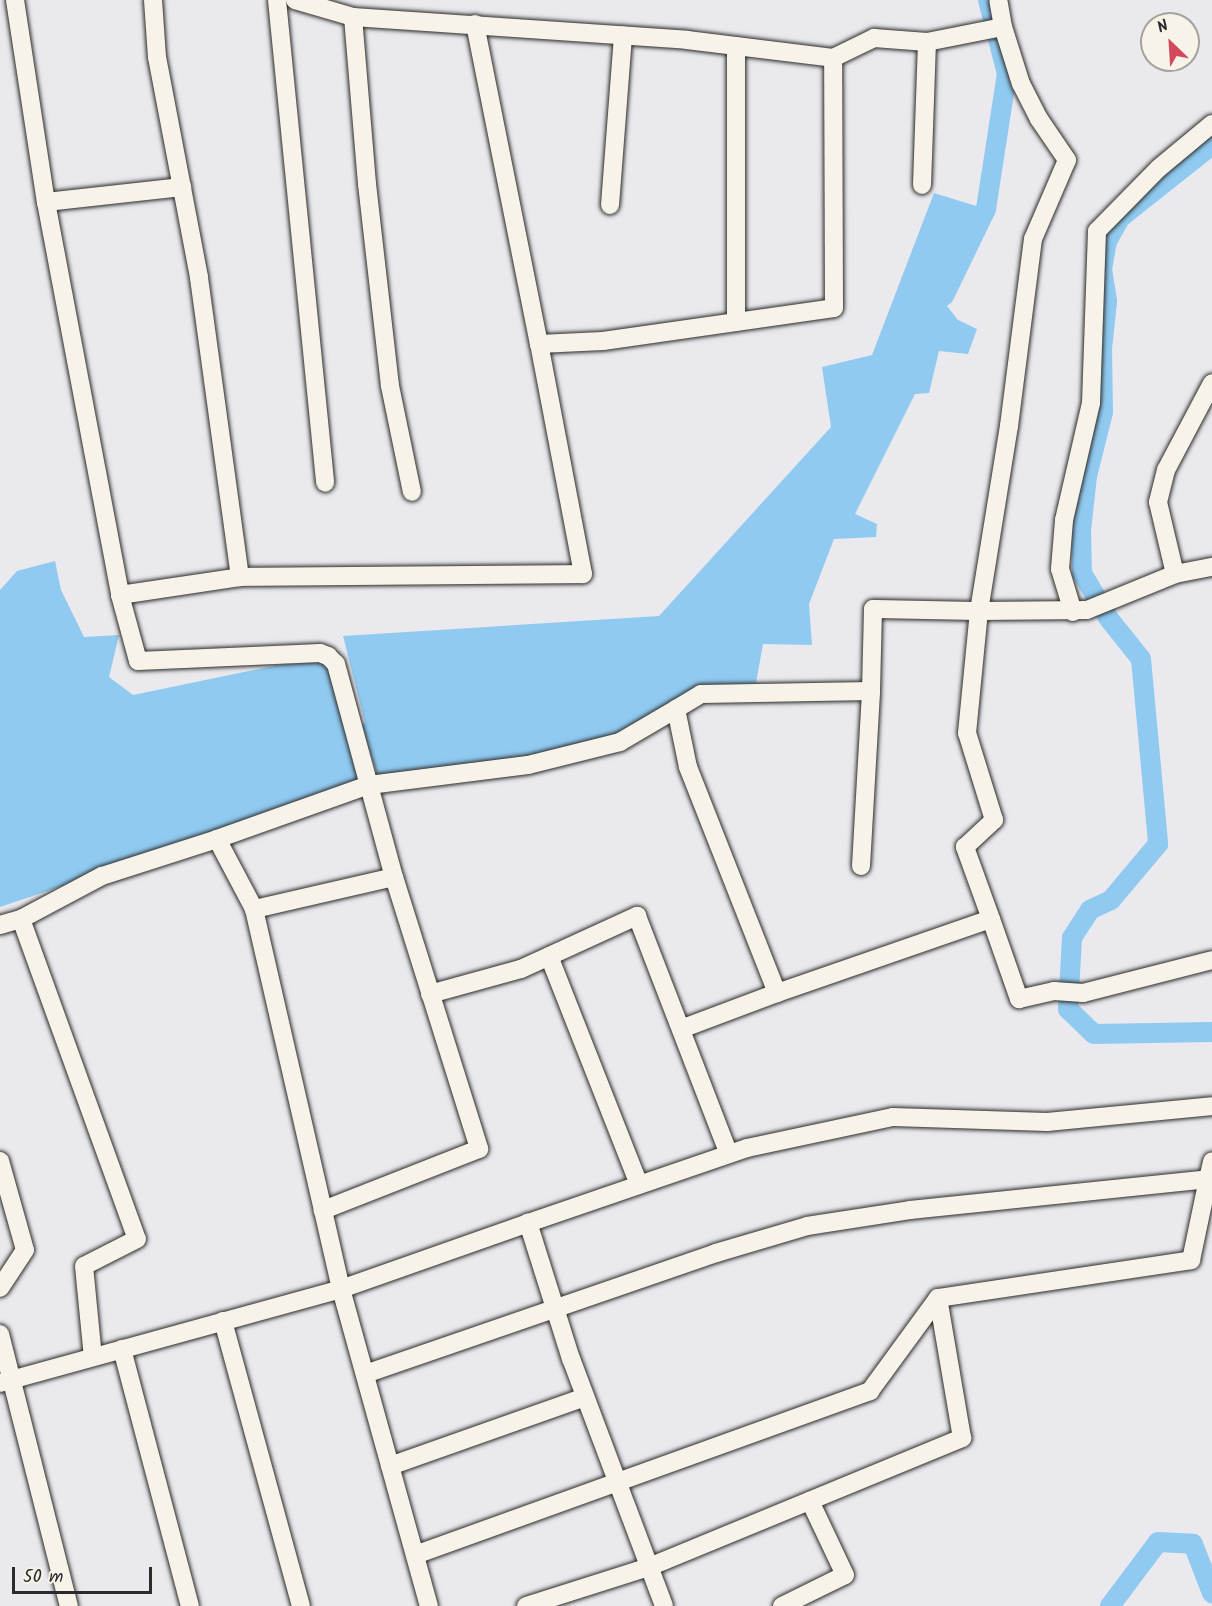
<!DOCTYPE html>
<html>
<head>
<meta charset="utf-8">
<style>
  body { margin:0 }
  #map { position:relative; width:1212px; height:1606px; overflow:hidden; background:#eae9ed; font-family:Kalam,sans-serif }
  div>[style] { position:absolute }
  .water>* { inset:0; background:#90caf0 }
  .canal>* { height:20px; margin:-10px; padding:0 10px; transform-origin:10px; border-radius:10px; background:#90caf0 }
  .roads { filter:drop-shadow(0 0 2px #2b2b2b) drop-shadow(0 0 2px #2b2b2b) }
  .minor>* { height:18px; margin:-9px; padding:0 9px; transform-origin:9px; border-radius:9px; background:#f7f3e8 }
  span { translate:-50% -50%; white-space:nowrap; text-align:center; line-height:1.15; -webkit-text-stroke:4.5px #f7f3e8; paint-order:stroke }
  .north { position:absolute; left:1140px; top:12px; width:60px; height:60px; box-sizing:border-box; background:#f7f3e8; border:2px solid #a5a39c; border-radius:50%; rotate:335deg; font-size:16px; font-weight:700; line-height:24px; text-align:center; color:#2b2b2b }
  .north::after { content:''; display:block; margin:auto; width:21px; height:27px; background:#d1495b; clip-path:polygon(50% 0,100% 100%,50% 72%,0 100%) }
  .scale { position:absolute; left:12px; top:1567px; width:140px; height:27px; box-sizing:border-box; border:3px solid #2b2b2b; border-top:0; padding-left:8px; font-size:18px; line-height:21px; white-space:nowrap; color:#2b2b2b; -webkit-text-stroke:4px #f7f3e8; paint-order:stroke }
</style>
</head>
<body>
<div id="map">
  <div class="water">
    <div style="clip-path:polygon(934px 193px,986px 209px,955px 272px,947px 306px,958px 320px,977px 329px,968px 354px,939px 351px,929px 393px,915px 394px,855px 514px,877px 524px,876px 537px,834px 539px,809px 604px,812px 645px,763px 644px,756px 683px,698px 686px,619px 739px,520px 761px,432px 768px,378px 777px,367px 742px,354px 747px,360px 771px,354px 788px,0 907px,0 590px,17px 571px,55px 561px,61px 590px,84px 637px,119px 635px,109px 677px,133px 695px,278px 665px,323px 662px,334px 679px,351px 728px,365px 723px,343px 636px,659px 616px,831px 427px,822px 367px,872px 355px)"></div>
  </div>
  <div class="canal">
    <div style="left:1212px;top:145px;width:117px;rotate:141.6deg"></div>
    <div style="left:1120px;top:218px;width:26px;rotate:119deg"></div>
    <div style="left:1107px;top:241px;width:28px;rotate:100deg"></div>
    <div style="left:1102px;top:269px;width:33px;rotate:81deg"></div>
    <div style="left:1107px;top:302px;width:47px;rotate:96.1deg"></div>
    <div style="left:1102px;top:349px;width:63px;rotate:89.1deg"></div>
    <div style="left:1103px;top:412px;width:66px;rotate:104deg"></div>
    <div style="left:1087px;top:476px;width:54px;rotate:96.3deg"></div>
    <div style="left:1081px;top:530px;width:43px;rotate:88.7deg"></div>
    <div style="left:1082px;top:573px;width:53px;rotate:59.6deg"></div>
    <div style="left:1109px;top:619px;width:51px;rotate:51.3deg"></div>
    <div style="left:1141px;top:659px;width:186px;rotate:84.7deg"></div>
    <div style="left:1158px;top:844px;width:73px;rotate:130deg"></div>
    <div style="left:1111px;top:900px;width:23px;rotate:155deg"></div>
    <div style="left:1090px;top:910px;width:33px;rotate:123deg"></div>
    <div style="left:1072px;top:938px;width:71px;rotate:93.2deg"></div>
    <div style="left:1068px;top:1009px;width:36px;rotate:44deg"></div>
    <div style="left:1094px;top:1034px;width:118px;rotate:-1deg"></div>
    <div style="left:944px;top:296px;width:97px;rotate:-64.2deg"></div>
    <div style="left:986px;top:209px;width:137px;rotate:-81.2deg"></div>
    <div style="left:1007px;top:74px;width:76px;rotate:-104.4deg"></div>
    <div style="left:1110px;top:1606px;width:80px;rotate:-53.1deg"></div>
    <div style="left:1158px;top:1542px;width:35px;rotate:3deg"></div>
    <div style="left:1193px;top:1544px;width:53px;rotate:68.8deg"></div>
  </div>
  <div class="roads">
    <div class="minor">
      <div style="left:15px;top:0;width:204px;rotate:81.3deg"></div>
      <div style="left:46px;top:202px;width:400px;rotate:79.3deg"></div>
      <div style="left:120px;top:595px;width:121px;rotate:-8.5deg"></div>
      <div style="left:153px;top:0;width:57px;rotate:86deg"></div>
      <div style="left:157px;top:57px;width:225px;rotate:79.2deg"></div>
      <div style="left:199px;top:278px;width:302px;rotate:82.2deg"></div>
      <div style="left:240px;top:577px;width:343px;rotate:-0.5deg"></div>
      <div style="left:583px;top:574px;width:234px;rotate:-100.8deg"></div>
      <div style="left:277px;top:0;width:485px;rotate:84.3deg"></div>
      <div style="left:295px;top:0;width:60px;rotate:16.3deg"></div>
      <div style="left:353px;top:17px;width:335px;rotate:3.9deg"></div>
      <div style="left:687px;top:40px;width:147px;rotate:7deg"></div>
      <div style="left:833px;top:58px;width:46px;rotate:-26deg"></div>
      <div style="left:874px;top:38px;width:53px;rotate:4.3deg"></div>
      <div style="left:927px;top:42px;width:143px;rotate:92deg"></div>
      <div style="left:353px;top:17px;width:168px;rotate:85.2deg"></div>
      <div style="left:367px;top:184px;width:203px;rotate:83.5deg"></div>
      <div style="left:390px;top:386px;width:108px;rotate:78.3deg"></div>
      <div style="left:475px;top:24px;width:326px;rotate:78.7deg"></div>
      <div style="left:539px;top:344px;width:64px;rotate:-2.7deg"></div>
      <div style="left:603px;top:341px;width:233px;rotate:-8.1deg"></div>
      <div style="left:834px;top:308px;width:250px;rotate:-90.2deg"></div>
      <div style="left:927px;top:42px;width:77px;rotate:-11.2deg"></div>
      <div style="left:1003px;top:27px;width:27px;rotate:-100deg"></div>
      <div style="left:46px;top:202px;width:137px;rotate:-6.3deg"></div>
      <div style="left:610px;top:205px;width:170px;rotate:-85.6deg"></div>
      <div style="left:736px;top:322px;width:276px;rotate:-90deg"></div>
      <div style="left:1175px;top:574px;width:74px;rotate:-103.3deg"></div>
      <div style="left:1158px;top:502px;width:33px;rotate:-76deg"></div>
      <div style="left:1166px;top:470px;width:98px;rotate:-62.1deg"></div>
      <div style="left:120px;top:595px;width:68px;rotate:74.7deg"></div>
      <div style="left:138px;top:661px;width:182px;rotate:-2.5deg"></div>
      <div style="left:320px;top:653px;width:9px;rotate:21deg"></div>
      <div style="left:328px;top:656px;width:11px;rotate:45deg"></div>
      <div style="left:336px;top:664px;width:221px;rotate:74.8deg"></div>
      <div style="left:394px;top:877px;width:285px;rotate:72.6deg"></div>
      <div style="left:479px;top:1149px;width:168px;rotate:158.6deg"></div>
      <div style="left:1073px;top:612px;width:45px;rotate:-106.8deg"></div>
      <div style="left:1060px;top:569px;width:49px;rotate:-85.3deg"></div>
      <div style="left:1064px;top:520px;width:120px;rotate:-77deg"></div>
      <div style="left:1091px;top:403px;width:172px;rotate:-88deg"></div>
      <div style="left:1097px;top:231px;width:88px;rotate:-45.5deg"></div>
      <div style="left:1159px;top:168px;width:69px;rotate:-39.7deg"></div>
      <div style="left:871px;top:691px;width:170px;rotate:179deg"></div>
      <div style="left:701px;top:694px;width:29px;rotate:149deg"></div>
      <div style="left:676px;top:709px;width:59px;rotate:78.3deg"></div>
      <div style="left:688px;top:767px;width:243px;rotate:68.5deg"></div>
      <div style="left:777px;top:993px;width:226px;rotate:-19.1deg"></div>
      <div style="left:991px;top:919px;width:85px;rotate:70.7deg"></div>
      <div style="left:1019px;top:999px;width:36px;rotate:-13deg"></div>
      <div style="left:1054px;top:991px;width:29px;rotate:4deg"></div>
      <div style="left:1083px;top:993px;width:133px;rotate:-14.3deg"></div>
      <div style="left:217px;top:839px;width:79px;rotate:62.1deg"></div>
      <div style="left:861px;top:866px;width:175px;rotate:-86.7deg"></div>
      <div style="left:871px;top:691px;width:82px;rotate:-88.6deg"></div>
      <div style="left:873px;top:609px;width:106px;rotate:1.1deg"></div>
      <div style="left:979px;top:611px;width:187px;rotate:-80.8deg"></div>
      <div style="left:1009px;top:426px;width:189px;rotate:-82.7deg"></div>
      <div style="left:1033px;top:239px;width:86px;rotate:-66.7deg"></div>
      <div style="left:1067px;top:160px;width:50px;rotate:-124.3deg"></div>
      <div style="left:1039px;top:119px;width:39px;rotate:-117deg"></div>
      <div style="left:1021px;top:84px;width:60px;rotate:-107.5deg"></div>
      <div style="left:394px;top:877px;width:144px;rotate:167.1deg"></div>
      <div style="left:254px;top:909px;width:390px;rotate:77.1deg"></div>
      <div style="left:341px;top:1289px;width:329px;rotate:74.5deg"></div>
      <div style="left:21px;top:919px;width:92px;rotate:-28deg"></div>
      <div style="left:102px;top:876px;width:121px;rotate:-17.8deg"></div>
      <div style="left:217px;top:839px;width:161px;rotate:-19.6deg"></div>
      <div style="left:369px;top:785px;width:160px;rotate:-7.2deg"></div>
      <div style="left:528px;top:765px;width:95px;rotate:-14deg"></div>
      <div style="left:620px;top:742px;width:65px;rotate:-30.5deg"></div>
      <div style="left:991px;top:919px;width:77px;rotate:-109.9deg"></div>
      <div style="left:965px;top:847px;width:40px;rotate:-43deg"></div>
      <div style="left:994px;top:820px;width:91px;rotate:-107.2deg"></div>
      <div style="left:967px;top:733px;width:123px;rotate:-84.4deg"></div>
      <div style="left:979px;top:611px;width:108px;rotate:-0.5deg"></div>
      <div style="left:1087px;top:610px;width:95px;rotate:-22.2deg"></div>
      <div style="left:1175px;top:574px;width:38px;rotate:-11deg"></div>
      <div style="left:0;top:925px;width:22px;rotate:-16deg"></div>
      <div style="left:21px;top:919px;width:340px;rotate:70.1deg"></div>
      <div style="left:137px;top:1239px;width:59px;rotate:153deg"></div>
      <div style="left:84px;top:1266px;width:91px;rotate:84.4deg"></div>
      <div style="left:549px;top:956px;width:245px;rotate:68.5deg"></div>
      <div style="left:430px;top:994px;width:94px;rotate:-15.4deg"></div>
      <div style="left:521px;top:969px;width:128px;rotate:-24.6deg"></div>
      <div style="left:637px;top:916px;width:255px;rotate:68.9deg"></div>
      <div style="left:681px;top:1029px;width:103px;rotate:-20.6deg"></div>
      <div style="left:0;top:1161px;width:92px;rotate:74.3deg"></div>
      <div style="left:25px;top:1250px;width:45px;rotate:123.3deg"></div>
      <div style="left:223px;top:1321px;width:295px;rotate:74.7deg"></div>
      <div style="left:0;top:1334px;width:281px;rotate:75.8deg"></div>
      <div style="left:122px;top:1349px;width:266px;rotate:75.2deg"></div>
      <div style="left:365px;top:1374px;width:371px;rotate:-19deg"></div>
      <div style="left:716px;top:1253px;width:95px;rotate:-16.5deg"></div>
      <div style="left:807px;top:1226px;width:104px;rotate:-8.8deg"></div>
      <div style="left:910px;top:1210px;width:300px;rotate:-5.9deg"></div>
      <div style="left:1208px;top:1179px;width:18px;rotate:-77deg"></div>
      <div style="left:0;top:1383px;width:354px;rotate:-15.4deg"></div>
      <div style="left:341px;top:1289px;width:198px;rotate:-19.4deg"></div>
      <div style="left:390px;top:1466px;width:207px;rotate:-19.5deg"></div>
      <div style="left:415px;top:1555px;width:484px;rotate:-19.8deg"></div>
      <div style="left:870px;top:1391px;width:115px;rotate:-53.8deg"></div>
      <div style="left:938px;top:1298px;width:256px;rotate:-8.5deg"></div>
      <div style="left:1191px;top:1260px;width:83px;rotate:-78.1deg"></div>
      <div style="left:526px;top:1606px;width:129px;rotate:-17.6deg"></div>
      <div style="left:649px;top:1567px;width:339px;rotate:-22.4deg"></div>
      <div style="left:962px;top:1438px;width:142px;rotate:-99.7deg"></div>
      <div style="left:664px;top:1606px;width:264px;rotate:-110.6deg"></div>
      <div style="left:571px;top:1359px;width:143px;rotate:-107.5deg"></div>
      <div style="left:528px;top:1223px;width:231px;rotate:-18.9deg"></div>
      <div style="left:747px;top:1148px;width:149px;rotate:-12deg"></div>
      <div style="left:893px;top:1117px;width:154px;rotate:1.9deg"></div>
      <div style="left:1047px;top:1122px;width:166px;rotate:-5.5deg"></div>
      <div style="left:782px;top:1606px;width:70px;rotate:-26.2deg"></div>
      <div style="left:845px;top:1575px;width:82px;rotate:-115.3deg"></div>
    </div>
  </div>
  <div class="north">N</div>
  <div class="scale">50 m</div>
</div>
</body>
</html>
